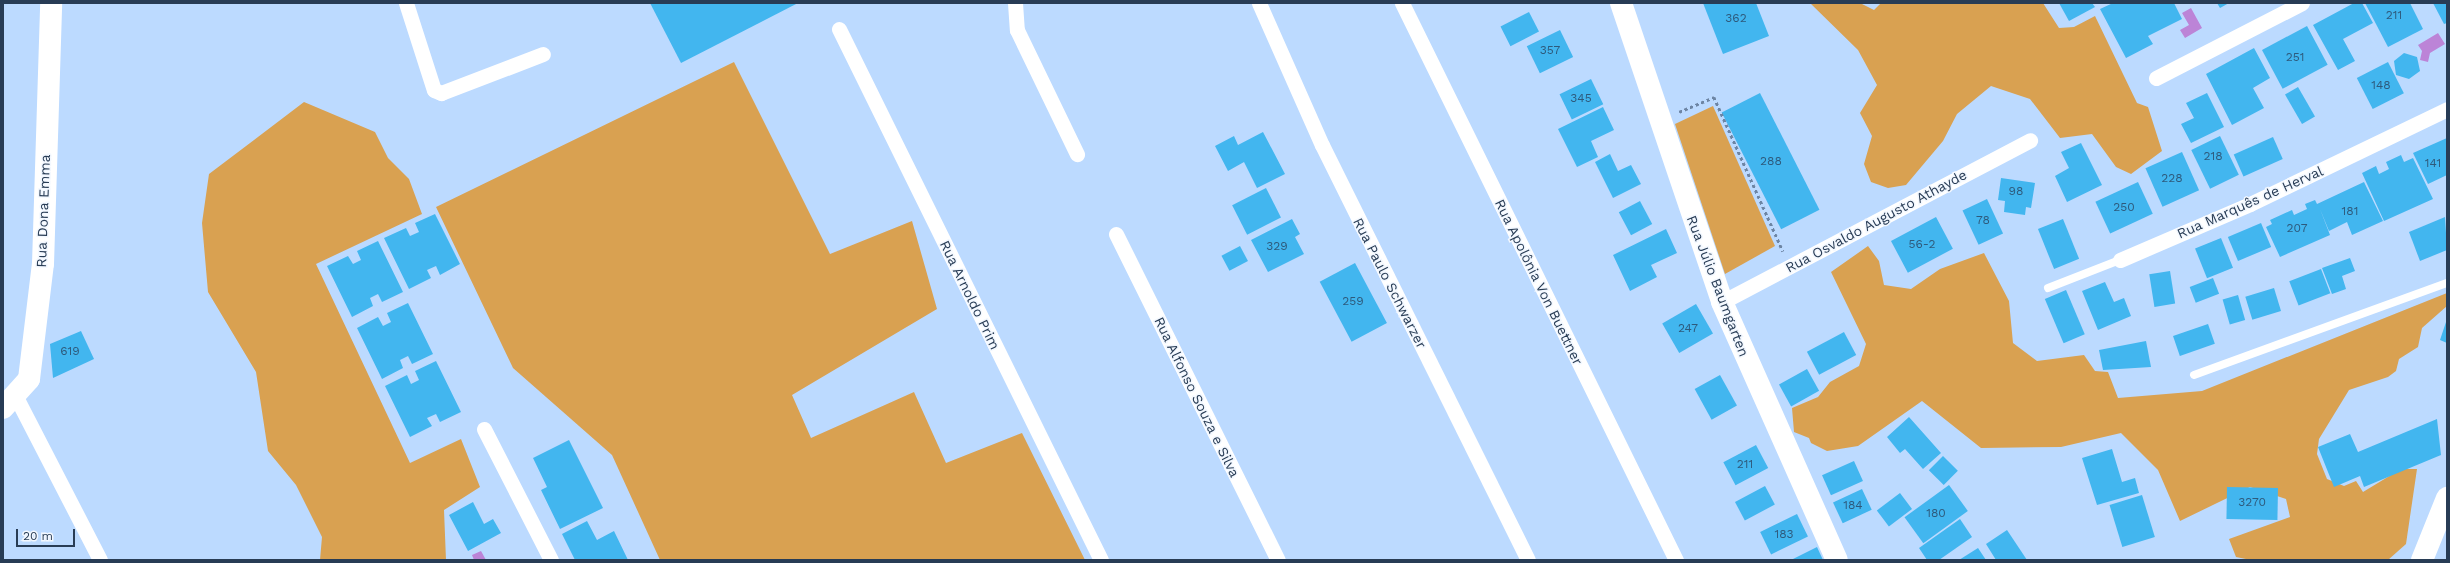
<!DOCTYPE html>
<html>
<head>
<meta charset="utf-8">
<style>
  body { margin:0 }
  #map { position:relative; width:2450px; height:563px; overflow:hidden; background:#bcdaff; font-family:"Work Sans",sans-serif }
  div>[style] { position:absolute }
  .green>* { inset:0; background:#d9a151 }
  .water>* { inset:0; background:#bc84d7 }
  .building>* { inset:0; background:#42b6ef; transform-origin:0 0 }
  .path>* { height:2.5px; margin-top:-1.25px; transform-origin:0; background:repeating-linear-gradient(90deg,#6d85a4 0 3px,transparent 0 6px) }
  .lane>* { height:8px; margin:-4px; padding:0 4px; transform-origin:4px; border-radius:4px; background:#fff }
  .street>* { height:15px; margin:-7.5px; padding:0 7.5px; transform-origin:7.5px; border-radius:7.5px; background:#fff }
  .secondary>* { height:22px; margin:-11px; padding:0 11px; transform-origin:11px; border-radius:11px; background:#fff }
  span { translate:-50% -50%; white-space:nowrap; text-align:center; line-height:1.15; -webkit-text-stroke:3px #f3f8ff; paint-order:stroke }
  .number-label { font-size:12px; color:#2e5a7c }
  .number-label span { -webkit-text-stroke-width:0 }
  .street-label { font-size:14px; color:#283c55 }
  .frame { position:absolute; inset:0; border:4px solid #283c55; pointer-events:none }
  .scale { position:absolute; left:16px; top:529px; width:59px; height:18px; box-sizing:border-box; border:2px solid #283c55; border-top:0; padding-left:5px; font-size:12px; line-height:14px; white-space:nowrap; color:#283c55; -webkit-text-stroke:3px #f3f8ff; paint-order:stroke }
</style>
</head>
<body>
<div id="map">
  <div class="green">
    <div style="clip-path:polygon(1810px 3px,1860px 3px,1874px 10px,1881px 3px,2043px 3px,2059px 28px,2074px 27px,2095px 16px,2137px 103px,2148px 107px,2162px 151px,2131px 174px,2116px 167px,2092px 134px,2060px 138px,2030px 99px,1991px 86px,1957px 114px,1943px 141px,1906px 185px,1888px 188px,1871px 182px,1864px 164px,1872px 136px,1860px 113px,1877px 85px,1858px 50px)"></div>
    <div style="clip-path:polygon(734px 62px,830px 254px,912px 221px,937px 309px,792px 395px,811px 438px,914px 392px,946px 463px,1022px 433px,1085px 560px,660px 560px,612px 455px,513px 368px,436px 207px)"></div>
    <div style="clip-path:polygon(304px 102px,375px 132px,388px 158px,409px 179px,422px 214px,316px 264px,410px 463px,461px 439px,480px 487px,444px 510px,446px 560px,320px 560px,322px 537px,296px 485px,268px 451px,256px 372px,208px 292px,202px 223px,209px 174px)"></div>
    <div style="clip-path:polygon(1713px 106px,1775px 246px,1725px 274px,1675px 124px)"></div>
    <div style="clip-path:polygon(1868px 246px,1879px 261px,1884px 285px,1911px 289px,1940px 269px,1984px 253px,2009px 301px,2013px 343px,2037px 361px,2084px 355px,2095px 371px,2108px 372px,2118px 398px,2202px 391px,2447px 293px,2447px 306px,2422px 328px,2418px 347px,2399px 359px,2396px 371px,2388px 377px,2349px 390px,2319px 439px,2317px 454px,2327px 479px,2344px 486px,2356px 481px,2363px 492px,2401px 469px,2417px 469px,2406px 544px,2388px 560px,2251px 560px,2236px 557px,2229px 539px,2290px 517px,2286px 499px,2250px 487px,2180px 521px,2158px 470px,2121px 433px,2061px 447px,1981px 448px,1922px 401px,1858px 446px,1827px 451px,1811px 443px,1809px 438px,1794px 432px,1792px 408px,1818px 397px,1830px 382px,1859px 366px,1866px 344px,1831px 272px)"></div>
  </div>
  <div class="water">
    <div style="clip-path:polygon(2191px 8px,2202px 28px,2185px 38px,2180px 30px,2189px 25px,2182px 13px)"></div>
    <div style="clip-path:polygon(2438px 33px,2445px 44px,2430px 53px,2428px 62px,2420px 60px,2422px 51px,2418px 45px)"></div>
    <div style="clip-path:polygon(481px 551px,486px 560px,474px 560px,472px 555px)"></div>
  </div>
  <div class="building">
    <div style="clip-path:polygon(650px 3px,798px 3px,681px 63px)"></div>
    <div style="clip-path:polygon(1703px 3px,1756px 3px,1769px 36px,1723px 54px)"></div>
    <div style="clip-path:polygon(2059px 3px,2092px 3px,2095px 7px,2069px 21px)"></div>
    <div style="clip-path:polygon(2113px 3px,2174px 3px,2182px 19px,2148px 36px,2153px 44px,2126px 58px,2100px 9px)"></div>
    <div style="clip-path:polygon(2217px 3px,2229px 3px,2220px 8px)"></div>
    <div style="clip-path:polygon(2354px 3px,2362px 3px,2373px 23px,2343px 39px,2355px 61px,2338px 70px,2313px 25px)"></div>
    <div style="clip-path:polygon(2365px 3px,2410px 3px,2423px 29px,2388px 47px)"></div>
    <div style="clip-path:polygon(2433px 3px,2447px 3px,2447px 23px,2444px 24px)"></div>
    <div style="left:1529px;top:12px;width:22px;height:32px;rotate:63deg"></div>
    <div style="left:2307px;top:26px;width:44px;height:51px;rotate:62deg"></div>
    <div style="left:1560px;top:30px;width:30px;height:37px;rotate:64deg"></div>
    <div style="clip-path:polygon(2254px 48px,2270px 78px,2253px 88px,2264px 108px,2232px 125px,2206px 74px)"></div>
    <div style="clip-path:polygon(2404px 53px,2417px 57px,2420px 71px,2409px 79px,2396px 75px,2394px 61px)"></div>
    <div style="left:2388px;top:62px;width:35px;height:35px;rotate:63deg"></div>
    <div style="left:1591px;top:79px;width:28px;height:35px;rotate:64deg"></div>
    <div style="left:2298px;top:87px;width:34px;height:15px;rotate:60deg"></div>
    <div style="left:1760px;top:93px;width:131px;height:43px;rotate:63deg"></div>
    <div style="clip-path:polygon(2207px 93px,2224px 127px,2191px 143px,2181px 124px,2194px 118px,2186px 103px)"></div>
    <div style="clip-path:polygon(1603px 107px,1614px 130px,1591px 141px,1598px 157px,1577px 167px,1558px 129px)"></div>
    <div style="clip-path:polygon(1263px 132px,1285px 174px,1257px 188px,1244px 162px,1228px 171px,1215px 146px,1234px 136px,1238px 145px)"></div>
    <div style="left:2220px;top:136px;width:43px;height:32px;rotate:64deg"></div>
    <div style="left:2273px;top:137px;width:24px;height:43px;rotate:66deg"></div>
    <div style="clip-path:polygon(2447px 138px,2447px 175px,2428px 184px,2413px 153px)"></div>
    <div style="clip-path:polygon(2081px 143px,2102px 185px,2067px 202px,2055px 176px,2069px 168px,2061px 152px)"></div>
    <div style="left:2182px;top:152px;width:42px;height:40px;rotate:66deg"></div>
    <div style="clip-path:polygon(1610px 154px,1618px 171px,1631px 165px,1641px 184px,1613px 198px,1595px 162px)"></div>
    <div style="clip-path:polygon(2401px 155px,2404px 162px,2413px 158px,2433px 199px,2384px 221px,2362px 173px,2376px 166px,2379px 174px,2389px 169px,2386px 162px)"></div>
    <div style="clip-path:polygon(2001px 178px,2035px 183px,2031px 208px,2026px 207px,2025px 215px,2004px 212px,2005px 201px,1998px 200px)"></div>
    <div style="left:2138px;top:182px;width:35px;height:47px;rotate:65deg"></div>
    <div style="clip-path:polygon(2364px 182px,2383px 221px,2352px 235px,2347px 222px,2329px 231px,2320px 209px,2330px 235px,2280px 257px,2266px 227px,2272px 224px,2270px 220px,2292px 210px,2294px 215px,2307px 209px,2305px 204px,2315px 200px,2317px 204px)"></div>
    <div style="left:1266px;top:188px;width:33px;height:38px;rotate:63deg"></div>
    <div style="left:1987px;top:199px;width:38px;height:27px;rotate:65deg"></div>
    <div style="left:1640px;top:201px;width:26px;height:24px;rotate:62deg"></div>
    <div style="clip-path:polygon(435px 214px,460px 264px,440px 275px,436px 266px,427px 270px,431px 278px,409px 289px,384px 238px,406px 228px,410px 236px,419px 232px,415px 223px)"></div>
    <div style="left:1936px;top:217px;width:36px;height:51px;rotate:62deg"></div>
    <div style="clip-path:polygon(2445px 217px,2447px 250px,2420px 261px,2409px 232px)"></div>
    <div style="clip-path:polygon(1292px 219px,1300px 234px,1295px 237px,1304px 254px,1268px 272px,1251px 240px)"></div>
    <div style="left:2063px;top:219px;width:43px;height:27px;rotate:68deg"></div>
    <div style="left:2261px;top:223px;width:26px;height:36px;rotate:67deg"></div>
    <div style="clip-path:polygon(1666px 229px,1677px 253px,1651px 265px,1657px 277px,1630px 291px,1613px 255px)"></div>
    <div style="left:2221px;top:238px;width:32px;height:28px;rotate:68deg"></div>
    <div style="clip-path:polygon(378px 241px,403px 292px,382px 302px,378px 294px,370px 298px,373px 306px,352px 317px,327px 266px,348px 256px,353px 264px,361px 260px,357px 251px)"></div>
    <div style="left:1240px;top:246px;width:17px;height:21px;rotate:62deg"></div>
    <div style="clip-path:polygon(2350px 258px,2355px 271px,2342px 276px,2346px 289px,2332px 294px,2322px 268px)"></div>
    <div style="left:1355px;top:263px;width:68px;height:40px;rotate:62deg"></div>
    <div style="left:2321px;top:269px;width:26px;height:34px;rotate:69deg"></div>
    <div style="left:2170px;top:271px;width:33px;height:21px;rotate:81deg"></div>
    <div style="left:2213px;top:278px;width:17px;height:25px;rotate:69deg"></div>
    <div style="clip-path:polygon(2105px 282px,2114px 302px,2124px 298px,2131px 316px,2098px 330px,2082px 291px)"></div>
    <div style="left:2274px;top:288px;width:24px;height:30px;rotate:73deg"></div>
    <div style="left:2066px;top:290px;width:48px;height:23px;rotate:67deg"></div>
    <div style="left:2238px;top:295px;width:26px;height:16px;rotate:74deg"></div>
    <div style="clip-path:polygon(408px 303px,433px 354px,412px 364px,408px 356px,400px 360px,403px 368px,382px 379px,357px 328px,378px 317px,383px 326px,391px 322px,387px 313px)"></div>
    <div style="left:1696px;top:304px;width:34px;height:39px;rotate:60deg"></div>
    <div style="clip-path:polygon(2447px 319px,2447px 343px,2440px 340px)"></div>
    <div style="left:2208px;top:324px;width:21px;height:37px;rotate:71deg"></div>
    <div style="clip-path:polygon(81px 331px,94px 359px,53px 378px,50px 344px)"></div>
    <div style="left:1844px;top:332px;width:26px;height:42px;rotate:62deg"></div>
    <div style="clip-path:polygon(2146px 341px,2151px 367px,2103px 370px,2099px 350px)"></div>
    <div style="clip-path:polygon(436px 361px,461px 412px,440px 422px,436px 414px,427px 418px,432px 426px,410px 437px,385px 386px,407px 375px,411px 384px,419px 380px,415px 371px)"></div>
    <div style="left:1807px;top:369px;width:25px;height:32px;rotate:61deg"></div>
    <div style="left:1720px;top:375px;width:35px;height:29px;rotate:61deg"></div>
    <div style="clip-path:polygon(1909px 417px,1941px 453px,1923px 469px,1905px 449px,1900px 453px,1887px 437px)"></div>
    <div style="clip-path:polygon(2437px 419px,2441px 455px,2364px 487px,2360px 476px,2334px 487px,2318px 447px,2350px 434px,2358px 452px)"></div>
    <div style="clip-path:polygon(569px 440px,603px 508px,560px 529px,541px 490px,547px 487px,533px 458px)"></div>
    <div style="left:1756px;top:445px;width:26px;height:37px;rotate:62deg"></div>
    <div style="clip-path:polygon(2112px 449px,2122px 482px,2135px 478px,2139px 493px,2097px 505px,2082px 458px)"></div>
    <div style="left:1943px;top:456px;width:21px;height:20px;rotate:45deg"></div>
    <div style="left:1854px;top:461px;width:22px;height:35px;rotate:66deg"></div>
    <div style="left:1949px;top:485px;width:32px;height:55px;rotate:54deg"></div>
    <div style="left:1765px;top:486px;width:21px;height:34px;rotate:62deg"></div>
    <div style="left:2227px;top:487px;width:51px;height:32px;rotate:1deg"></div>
    <div style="left:1862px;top:489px;width:23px;height:32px;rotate:65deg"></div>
    <div style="left:1900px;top:493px;width:20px;height:29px;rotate:53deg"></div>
    <div style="left:2142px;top:495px;width:44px;height:34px;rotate:73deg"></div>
    <div style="clip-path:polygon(473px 502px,484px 524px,493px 519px,501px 533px,468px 551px,449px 515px)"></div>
    <div style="left:1797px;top:514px;width:25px;height:41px;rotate:64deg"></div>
    <div style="clip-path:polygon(1960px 519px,1972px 537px,1939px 560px,1927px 560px,1919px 548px)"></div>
    <div style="clip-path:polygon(587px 521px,597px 540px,614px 531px,628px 560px,575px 560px,562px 534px)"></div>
    <div style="clip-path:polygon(2007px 530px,2027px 560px,1996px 560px,1986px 544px)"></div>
    <div style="clip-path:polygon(1817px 547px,1823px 560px,1791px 560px)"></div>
    <div style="clip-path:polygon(1978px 548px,1986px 560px,1959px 560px)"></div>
  </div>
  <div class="path">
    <div style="left:1679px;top:112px;width:38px;rotate:-23deg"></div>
    <div style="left:1714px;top:97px;width:169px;rotate:65.9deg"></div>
  </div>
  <div class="lane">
    <div style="left:2048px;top:288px;width:77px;rotate:-21.3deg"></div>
    <div style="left:2194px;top:375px;width:269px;rotate:-20deg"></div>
  </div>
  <div class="street">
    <div style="left:406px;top:3px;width:91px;rotate:72.2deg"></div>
    <div style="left:434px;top:90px;width:8px;rotate:23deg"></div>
    <div style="left:441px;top:93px;width:109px;rotate:-20.9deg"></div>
    <div style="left:1015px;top:3px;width:27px;rotate:86deg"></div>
    <div style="left:1017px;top:30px;width:138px;rotate:64.2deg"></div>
    <div style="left:1259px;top:3px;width:155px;rotate:66.1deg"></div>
    <div style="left:1322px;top:145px;width:463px;rotate:63.6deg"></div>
    <div style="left:1402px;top:3px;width:621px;rotate:63.81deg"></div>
    <div style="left:839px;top:29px;width:592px;rotate:63.74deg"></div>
    <div style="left:2156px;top:78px;width:164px;rotate:-27.2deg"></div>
    <div style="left:1116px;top:234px;width:364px;rotate:63.6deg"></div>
    <div style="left:2120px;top:260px;width:142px;rotate:-23.3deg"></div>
    <div style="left:2250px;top:204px;width:219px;rotate:-25.7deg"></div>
    <div style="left:1722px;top:302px;width:348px;rotate:-27.7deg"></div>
    <div style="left:16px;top:397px;width:183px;rotate:62.7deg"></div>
    <div style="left:484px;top:429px;width:147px;rotate:62.9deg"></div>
  </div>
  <div class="secondary">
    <div style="left:1621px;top:3px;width:316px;rotate:71.3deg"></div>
    <div style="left:1722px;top:302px;width:282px;rotate:66deg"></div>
    <div style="left:3px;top:408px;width:39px;rotate:-48deg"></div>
    <div style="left:29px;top:379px;width:116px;rotate:-83.1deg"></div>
    <div style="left:43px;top:264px;width:261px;rotate:-88.2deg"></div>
    <div style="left:2422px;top:560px;width:67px;rotate:-68deg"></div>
  </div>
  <div class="number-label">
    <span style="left:2394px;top:16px">211</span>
    <span style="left:1736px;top:19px">362</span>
    <span style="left:1550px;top:51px">357</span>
    <span style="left:2295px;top:58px">251</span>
    <span style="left:2381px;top:86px">148</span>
    <span style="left:1581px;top:99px">345</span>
    <span style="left:2213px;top:157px">218</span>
    <span style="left:1771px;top:162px">288</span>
    <span style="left:2433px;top:164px">141</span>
    <span style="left:2172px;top:179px">228</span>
    <span style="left:2016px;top:192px">98</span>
    <span style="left:2124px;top:208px">250</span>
    <span style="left:2350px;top:212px">181</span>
    <span style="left:1983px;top:221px">78</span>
    <span style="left:2297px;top:229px">207</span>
    <span style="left:1922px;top:245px">56-2</span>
    <span style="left:1277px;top:247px">329</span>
    <span style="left:1353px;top:302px">259</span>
    <span style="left:1688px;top:329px">247</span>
    <span style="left:70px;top:352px">619</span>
    <span style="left:1745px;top:465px">211</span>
    <span style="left:2252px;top:503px">3270</span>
    <span style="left:1853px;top:506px">184</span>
    <span style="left:1936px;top:514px">180</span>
    <span style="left:1784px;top:535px">183</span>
  </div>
  <div class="street-label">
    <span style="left:2250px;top:202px;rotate:-24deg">Rua Marquês de Herval</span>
    <span style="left:43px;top:211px;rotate:-88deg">Rua Dona Emma</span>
    <span style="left:1876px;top:221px;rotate:-28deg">Rua Osvaldo Augusto Athayde</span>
    <span style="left:1539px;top:282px;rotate:64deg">Rua Apolônia Von Buettner</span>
    <span style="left:1390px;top:283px;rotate:63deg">Rua Paulo Schwarzer</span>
    <span style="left:1718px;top:286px;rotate:69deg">Rua Júlio Baumgarten</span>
    <span style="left:970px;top:295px;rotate:64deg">Rua Arnoldo Prim</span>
    <span style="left:1197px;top:397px;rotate:64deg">Rua Alfonso Souza e Silva</span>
  </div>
  <div class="frame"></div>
  <div class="scale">20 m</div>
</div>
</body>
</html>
